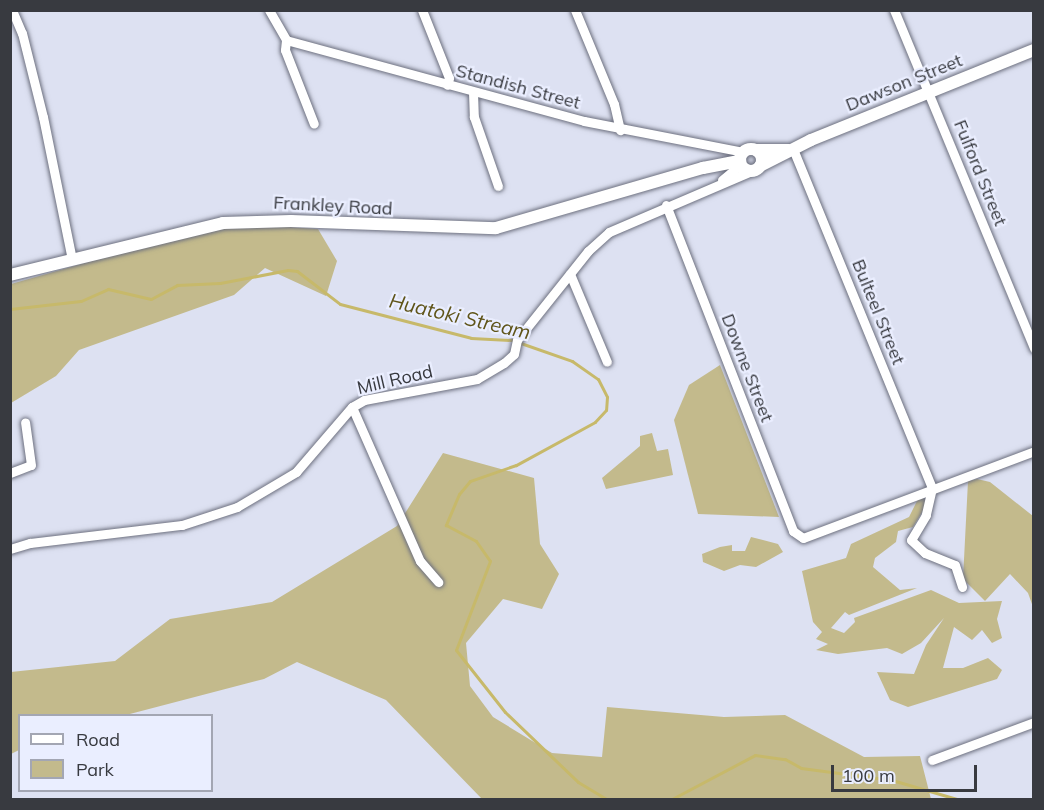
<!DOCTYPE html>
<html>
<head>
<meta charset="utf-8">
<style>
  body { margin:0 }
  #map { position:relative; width:1044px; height:810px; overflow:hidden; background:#dde1f2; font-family:Mulish,sans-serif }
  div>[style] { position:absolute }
  .green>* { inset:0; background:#c3ba8c }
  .stream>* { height:3px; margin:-1.5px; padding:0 1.5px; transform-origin:1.5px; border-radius:1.5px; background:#c7b96a }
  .roads { filter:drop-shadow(0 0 2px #6d707f) drop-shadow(0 0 2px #6d707f) }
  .street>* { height:9px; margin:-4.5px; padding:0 4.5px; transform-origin:4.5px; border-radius:4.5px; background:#fff }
  .secondary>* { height:12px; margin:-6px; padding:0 6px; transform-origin:6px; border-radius:6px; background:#fff }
  .secondary>.ring { margin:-6px; padding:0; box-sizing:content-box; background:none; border:12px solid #fff; border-radius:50% }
  span { translate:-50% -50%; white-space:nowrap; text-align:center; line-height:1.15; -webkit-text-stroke:4.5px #eaeeff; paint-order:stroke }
  .street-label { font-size:18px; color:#383a40 }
  .water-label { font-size:20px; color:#5f5419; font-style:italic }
  .frame { position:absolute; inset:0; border:12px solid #383a40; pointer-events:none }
  .legend { position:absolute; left:18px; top:714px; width:195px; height:78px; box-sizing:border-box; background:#eaeeff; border:2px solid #a3a6b3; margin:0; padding:8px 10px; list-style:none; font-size:18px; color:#383a40 }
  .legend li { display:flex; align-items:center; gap:12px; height:30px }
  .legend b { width:30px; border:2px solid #a3a6b3 }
  .scale { position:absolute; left:831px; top:765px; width:146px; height:27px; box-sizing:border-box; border:3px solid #383a40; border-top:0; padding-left:8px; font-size:18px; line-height:21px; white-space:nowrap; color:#383a40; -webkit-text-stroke:4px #eaeeff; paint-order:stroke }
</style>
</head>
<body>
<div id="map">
  <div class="green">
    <div style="clip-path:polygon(225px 223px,318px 229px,337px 261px,326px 296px,265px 268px,234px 295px,79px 350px,56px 376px,11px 403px,11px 284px)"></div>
    <div style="clip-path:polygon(720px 365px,779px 517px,698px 514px,674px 420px,689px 385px)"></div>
    <div style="clip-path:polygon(652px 433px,657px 451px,668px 449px,673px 475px,606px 489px,602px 478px,640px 446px,640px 436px)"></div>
    <div style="clip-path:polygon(443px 453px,534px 478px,540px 544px,559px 574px,542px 609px,503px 599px,466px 643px,470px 686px,493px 717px,552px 753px,602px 757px,607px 707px,724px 717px,785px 715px,864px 757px,920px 756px,931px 799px,482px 799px,386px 700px,297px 662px,264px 679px,126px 715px,20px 716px,19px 750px,11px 754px,11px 672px,115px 661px,170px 619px,272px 602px,397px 526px)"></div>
    <div style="clip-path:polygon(977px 479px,990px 482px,1033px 516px,1033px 607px,1028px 593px,1010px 574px,985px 601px,963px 579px,968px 481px)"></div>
    <div style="clip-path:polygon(924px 498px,927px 504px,913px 527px,898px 531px,896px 542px,875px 558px,873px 567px,900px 590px,917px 588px,849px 615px,845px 612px,831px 628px,844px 633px,855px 622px,854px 618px,931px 590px,959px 603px,1002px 601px,997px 619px,1002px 638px,992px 643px,982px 630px,972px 640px,954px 627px,943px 668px,963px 668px,988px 658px,1002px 670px,997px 679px,908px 707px,890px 700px,877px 672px,914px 674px,926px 645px,944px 618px,921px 643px,902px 654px,887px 648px,838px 654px,816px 650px,828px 644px,816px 639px,822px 632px,813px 622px,802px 571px,846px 558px,851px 544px,909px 517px,918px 499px)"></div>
    <div style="clip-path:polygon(751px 537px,778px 544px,783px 552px,756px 567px,740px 565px,724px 571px,703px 562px,702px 554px,720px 547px,732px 545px,732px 551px,745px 551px)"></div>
  </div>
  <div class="stream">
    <div style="left:10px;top:309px;width:71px;rotate:-6.4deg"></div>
    <div style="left:81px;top:301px;width:30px;rotate:-24deg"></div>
    <div style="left:108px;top:289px;width:44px;rotate:13.1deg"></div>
    <div style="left:151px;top:299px;width:30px;rotate:-28deg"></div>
    <div style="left:177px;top:285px;width:43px;rotate:-2.7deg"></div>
    <div style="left:220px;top:283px;width:69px;rotate:-10.8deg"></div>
    <div style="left:288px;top:270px;width:9px;rotate:6deg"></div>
    <div style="left:297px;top:271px;width:54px;rotate:37.5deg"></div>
    <div style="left:340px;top:304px;width:135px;rotate:14.5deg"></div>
    <div style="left:471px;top:338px;width:41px;rotate:2.8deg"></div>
    <div style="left:512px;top:340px;width:64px;rotate:19.3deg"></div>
    <div style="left:572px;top:361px;width:32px;rotate:35deg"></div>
    <div style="left:598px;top:379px;width:20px;rotate:63deg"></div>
    <div style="left:607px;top:397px;width:13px;rotate:94deg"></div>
    <div style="left:606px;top:410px;width:16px;rotate:133deg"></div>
    <div style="left:595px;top:422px;width:90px;rotate:151.4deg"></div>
    <div style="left:516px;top:465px;width:49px;rotate:160.8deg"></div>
    <div style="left:470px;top:481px;width:17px;rotate:130deg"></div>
    <div style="left:459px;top:494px;width:34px;rotate:113deg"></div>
    <div style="left:446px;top:525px;width:34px;rotate:28deg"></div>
    <div style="left:476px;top:541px;width:24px;rotate:55deg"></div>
    <div style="left:490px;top:561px;width:95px;rotate:110.9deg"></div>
    <div style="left:456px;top:650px;width:79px;rotate:51.7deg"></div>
    <div style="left:505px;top:712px;width:101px;rotate:43.8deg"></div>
    <div style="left:578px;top:782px;width:35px;rotate:31deg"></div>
    <div style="left:670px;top:800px;width:96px;rotate:-27.9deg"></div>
    <div style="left:755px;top:755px;width:30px;rotate:8deg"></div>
    <div style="left:785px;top:759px;width:18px;rotate:29deg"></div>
    <div style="left:801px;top:768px;width:92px;rotate:7.5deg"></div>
    <div style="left:892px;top:780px;width:71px;rotate:16.4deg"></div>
  </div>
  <div class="roads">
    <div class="street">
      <div style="left:12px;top:10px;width:25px;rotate:67deg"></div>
      <div style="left:22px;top:33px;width:87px;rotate:76deg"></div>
      <div style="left:43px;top:117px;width:146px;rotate:78.5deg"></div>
      <div style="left:269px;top:10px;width:34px;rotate:60deg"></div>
      <div style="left:286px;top:40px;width:10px;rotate:96deg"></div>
      <div style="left:285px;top:50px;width:79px;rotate:68.6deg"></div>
      <div style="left:422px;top:10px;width:73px;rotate:68.3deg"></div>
      <div style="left:449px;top:78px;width:7px;rotate:106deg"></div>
      <div style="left:575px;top:10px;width:102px;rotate:67.5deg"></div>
      <div style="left:614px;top:104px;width:27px;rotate:77deg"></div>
      <div style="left:894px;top:10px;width:366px;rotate:67.5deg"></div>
      <div style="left:286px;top:40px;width:309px;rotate:15.2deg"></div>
      <div style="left:584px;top:121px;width:162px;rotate:11deg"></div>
      <div style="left:473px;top:92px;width:25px;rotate:88deg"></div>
      <div style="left:474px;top:117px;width:73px;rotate:70.8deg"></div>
      <div style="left:793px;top:149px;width:366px;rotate:67.7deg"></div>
      <div style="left:932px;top:488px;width:28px;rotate:103deg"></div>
      <div style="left:926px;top:515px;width:29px;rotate:121deg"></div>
      <div style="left:911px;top:540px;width:19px;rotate:43deg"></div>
      <div style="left:925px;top:553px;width:32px;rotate:22deg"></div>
      <div style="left:955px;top:565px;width:23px;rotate:72deg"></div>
      <div style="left:722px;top:180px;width:25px;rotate:-40deg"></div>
      <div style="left:666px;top:205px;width:350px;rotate:68.7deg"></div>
      <div style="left:793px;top:531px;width:12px;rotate:35deg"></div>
      <div style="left:803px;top:538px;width:247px;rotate:-20.6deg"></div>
      <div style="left:570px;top:274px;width:95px;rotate:67.2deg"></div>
      <div style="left:352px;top:407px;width:168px;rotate:66.2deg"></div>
      <div style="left:420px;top:561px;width:28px;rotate:49deg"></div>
      <div style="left:10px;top:473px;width:22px;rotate:-21deg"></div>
      <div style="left:31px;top:465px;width:43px;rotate:-97.9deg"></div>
      <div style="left:10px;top:549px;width:21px;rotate:-17deg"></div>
      <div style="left:30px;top:543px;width:153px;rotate:-6.8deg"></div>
      <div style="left:182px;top:525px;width:58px;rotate:-18.1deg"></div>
      <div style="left:237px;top:507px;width:69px;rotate:-30.7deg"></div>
      <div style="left:296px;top:472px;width:86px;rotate:-49.3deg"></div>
      <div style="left:352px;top:407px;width:14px;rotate:-30deg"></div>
      <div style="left:364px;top:400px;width:115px;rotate:-10.5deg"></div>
      <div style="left:477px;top:379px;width:31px;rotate:-31deg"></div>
      <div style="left:504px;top:363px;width:13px;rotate:-42deg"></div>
      <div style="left:514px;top:354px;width:14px;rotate:-78deg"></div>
      <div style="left:517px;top:340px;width:114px;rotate:-51.4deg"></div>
      <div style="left:588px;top:251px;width:28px;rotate:-42deg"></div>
      <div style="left:609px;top:232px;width:158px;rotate:-23.2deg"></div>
      <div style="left:932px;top:760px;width:109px;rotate:-20.4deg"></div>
    </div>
    <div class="secondary">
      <div class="ring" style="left:740px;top:149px;width:10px;height:10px"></div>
      <div style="left:756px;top:150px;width:33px"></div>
      <div style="left:760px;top:166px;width:57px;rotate:-27deg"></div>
      <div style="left:811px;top:140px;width:240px;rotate:-22deg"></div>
      <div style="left:10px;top:275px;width:219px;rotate:-13.7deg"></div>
      <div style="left:223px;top:223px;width:68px;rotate:-1.7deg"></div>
      <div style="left:291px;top:221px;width:205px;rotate:2deg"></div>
      <div style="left:496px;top:228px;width:216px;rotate:-16.2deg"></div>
      <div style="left:703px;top:168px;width:38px;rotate:-11deg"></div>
    </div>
  </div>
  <div class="street-label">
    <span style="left:904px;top:83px;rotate:-22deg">Dawson Street</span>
    <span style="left:518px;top:87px;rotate:15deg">Standish Street</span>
    <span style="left:980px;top:173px;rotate:68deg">Fulford Street</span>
    <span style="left:333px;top:206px;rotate:3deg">Frankley Road</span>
    <span style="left:878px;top:312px;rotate:68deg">Bulteel Street</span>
    <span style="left:747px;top:368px;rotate:69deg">Downe Street</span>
    <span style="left:395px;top:380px;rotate:-13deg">Mill Road</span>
  </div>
  <div class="water-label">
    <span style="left:460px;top:316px;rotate:13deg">Huatoki Stream</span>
  </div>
  <div class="frame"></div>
  <ul class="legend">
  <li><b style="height:8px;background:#fff"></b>Road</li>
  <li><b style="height:16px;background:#c3ba8c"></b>Park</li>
  </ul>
  <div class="scale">100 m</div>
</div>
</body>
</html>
